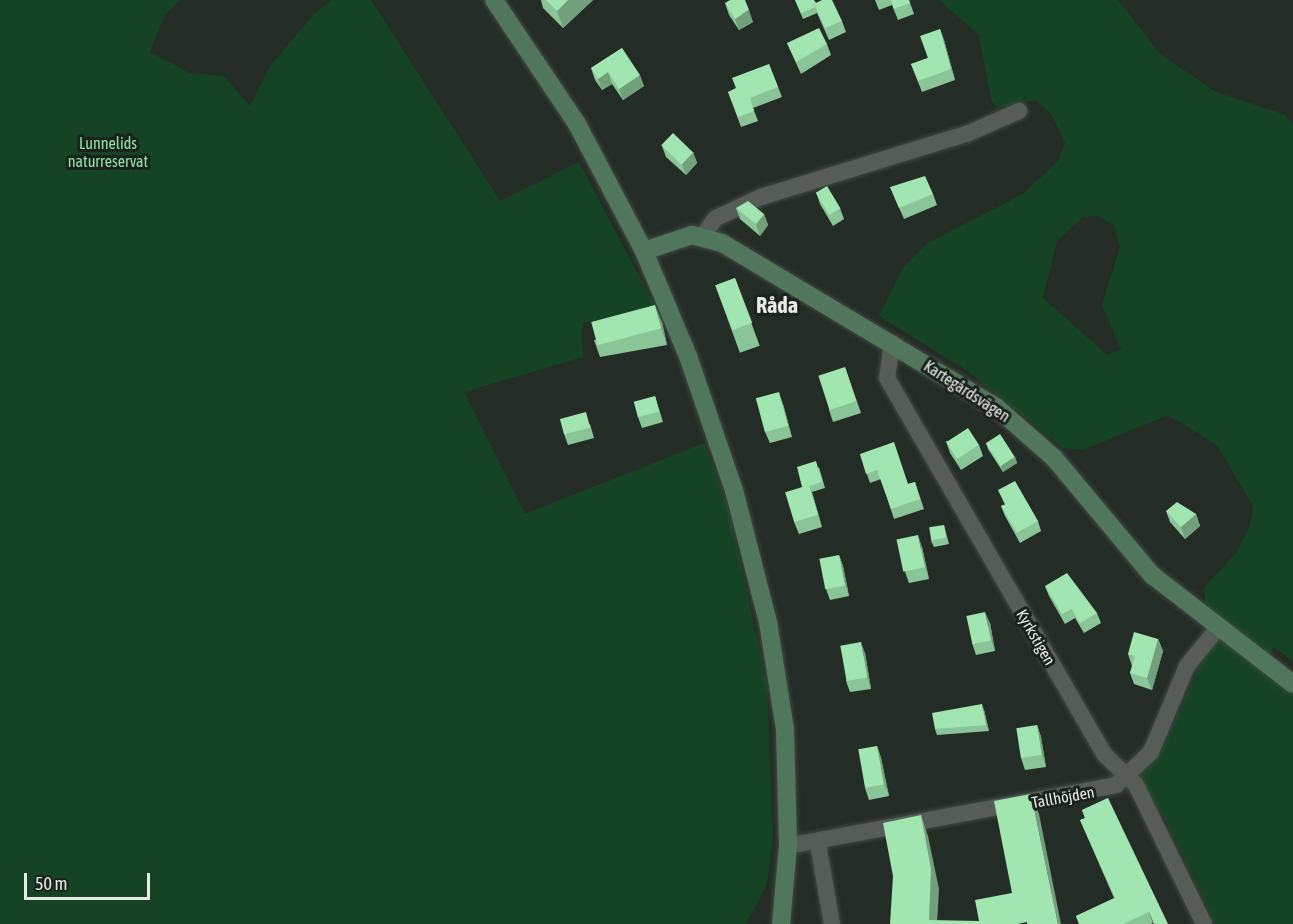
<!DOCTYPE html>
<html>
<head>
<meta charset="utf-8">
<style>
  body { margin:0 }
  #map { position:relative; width:1293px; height:924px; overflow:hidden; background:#242c26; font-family:"Asap Condensed",sans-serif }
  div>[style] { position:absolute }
  .green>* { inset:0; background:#154424 }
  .roads { filter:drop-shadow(0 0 2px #414843) drop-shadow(0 0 2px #414843) }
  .street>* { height:16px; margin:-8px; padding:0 8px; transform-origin:8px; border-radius:8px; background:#555d56 }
  .secondary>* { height:18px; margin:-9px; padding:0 9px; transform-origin:9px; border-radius:9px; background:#50775b }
  .wall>* { inset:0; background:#8ac597; transform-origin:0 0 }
  .shaded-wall>* { inset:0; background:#71a07b }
  .building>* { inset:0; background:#a1e5b0; transform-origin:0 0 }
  span { translate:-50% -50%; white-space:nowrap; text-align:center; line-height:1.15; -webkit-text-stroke:6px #1b221c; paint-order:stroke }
  .park-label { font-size:16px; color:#8ae5a1 }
  .street-label { font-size:16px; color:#e6ebe7 }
  .district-label { font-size:22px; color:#e6ebe7; font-weight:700 }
  .scale { position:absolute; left:24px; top:873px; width:126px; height:27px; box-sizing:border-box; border:3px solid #e6ebe7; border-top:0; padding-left:8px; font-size:18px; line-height:21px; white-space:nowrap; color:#e6ebe7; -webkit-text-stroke:4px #1b221c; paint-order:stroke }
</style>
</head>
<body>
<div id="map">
  <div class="green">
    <div style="clip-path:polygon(0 0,181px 0,165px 14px,150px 52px,189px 73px,224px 76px,250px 106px,271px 65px,314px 14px,332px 0,371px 0,500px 201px,579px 162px,657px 310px,582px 323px,583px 357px,464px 392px,525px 514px,704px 443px,728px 506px,767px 685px,773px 839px,767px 884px,746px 924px,0 924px)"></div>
    <div style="clip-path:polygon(evenodd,939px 0,1118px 0,1160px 54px,1216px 92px,1283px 114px,1293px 124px,1293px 661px,1274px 647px,1261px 669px,1293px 694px,1293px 924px,1216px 924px,1163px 815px,1137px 775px,1162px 749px,1209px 645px,1204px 588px,1236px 553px,1250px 525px,1253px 506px,1217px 445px,1168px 415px,1083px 450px,1063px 448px,966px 370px,879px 316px,903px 268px,928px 243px,1023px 194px,1057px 162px,1065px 143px,1052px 115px,1036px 100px,997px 108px,991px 99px,979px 35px,939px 0,1098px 216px,1114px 225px,1120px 247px,1102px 305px,1121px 349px,1107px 355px,1043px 298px,1057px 241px,1083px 217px,1098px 216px)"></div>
  </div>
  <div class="roads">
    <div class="street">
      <div style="left:703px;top:235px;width:21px;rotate:-53deg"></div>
      <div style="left:716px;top:218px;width:50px;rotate:-25deg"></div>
      <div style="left:761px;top:197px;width:218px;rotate:-17.1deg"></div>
      <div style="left:969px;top:133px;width:55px;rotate:-23.7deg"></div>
      <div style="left:892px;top:343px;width:35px;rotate:98deg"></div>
      <div style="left:887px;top:378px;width:434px;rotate:60deg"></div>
      <div style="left:1104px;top:754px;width:45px;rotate:44.1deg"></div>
      <div style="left:1136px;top:785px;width:155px;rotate:63.9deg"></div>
      <div style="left:818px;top:844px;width:81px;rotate:80.1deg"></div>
      <div style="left:788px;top:846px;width:334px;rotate:-10.5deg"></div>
      <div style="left:1116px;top:785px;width:48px;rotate:-43.3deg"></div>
      <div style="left:1151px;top:752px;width:93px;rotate:-67.3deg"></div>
      <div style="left:1187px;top:666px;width:48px;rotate:-51deg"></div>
    </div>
    <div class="secondary">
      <div style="left:494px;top:0;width:149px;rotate:56.2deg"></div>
      <div style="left:577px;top:124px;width:144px;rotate:62.2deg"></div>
      <div style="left:644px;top:251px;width:114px;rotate:67.3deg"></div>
      <div style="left:688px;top:356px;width:142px;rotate:71.1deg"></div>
      <div style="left:734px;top:490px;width:136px;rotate:75.6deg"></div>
      <div style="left:768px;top:622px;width:108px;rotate:81deg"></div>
      <div style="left:785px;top:729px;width:117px;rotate:88.5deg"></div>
      <div style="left:788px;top:846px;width:78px;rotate:95.1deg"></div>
      <div style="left:644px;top:251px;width:51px;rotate:-18.4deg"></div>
      <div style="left:692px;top:235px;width:31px;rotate:15deg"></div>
      <div style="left:722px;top:243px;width:319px;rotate:30.9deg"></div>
      <div style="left:996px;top:407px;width:77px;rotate:41.3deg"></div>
      <div style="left:1054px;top:458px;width:153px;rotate:50.1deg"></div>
      <div style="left:1152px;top:575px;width:178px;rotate:37.7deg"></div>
    </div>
  </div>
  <div class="wall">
    <div style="clip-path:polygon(541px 0,593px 0,563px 28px,543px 8px)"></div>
    <div style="clip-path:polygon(795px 0,816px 3px,842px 21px,846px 32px,829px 40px,817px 13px,803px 19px)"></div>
    <div style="clip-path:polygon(875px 0,909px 0,914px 14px,898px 20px,892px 5px,879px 10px)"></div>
    <div style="clip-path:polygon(725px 3px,753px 22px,739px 30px,729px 15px)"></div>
    <div style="clip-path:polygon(940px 29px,944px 40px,955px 80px,922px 92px,911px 64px,928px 58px)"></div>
    <div style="clip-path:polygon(787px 43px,827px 44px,831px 55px,801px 74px)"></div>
    <div style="clip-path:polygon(622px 48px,644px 86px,623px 100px,612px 84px,602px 90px,595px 80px,591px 68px)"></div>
    <div style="clip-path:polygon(769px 64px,782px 97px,753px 108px,758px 121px,741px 127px,728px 92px,736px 89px)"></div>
    <div style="clip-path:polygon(662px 146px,693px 152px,697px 163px,686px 175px,666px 157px)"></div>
    <div style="clip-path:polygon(890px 187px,933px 194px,937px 205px,904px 219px)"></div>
    <div style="clip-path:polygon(816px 192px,840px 208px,844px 219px,833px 226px,820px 204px)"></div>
    <div style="clip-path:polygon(736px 208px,764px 214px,768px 225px,760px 236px,740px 219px)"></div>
    <div style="left:735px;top:278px;width:72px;height:21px;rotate:70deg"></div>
    <div style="clip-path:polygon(662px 322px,667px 345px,600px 357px,594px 340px)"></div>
    <div style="clip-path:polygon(845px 367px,861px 413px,833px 422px,829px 410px)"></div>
    <div style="clip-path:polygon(655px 396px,663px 422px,642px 428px,638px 417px)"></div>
    <div style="clip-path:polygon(783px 404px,792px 437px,770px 443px,765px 432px)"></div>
    <div style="clip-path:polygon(590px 424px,594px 438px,568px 445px,564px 434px)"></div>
    <div style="clip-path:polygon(946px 441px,979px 445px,983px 456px,961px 470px,950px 453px)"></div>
    <div style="clip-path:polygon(986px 443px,1015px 457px,1017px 463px,1003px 472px,988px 449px)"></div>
    <div style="clip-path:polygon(860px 454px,908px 484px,915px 482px,924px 509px,894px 519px,881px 479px,870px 483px)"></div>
    <div style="clip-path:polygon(819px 467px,825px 488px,812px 492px,822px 527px,799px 534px,794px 522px,802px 487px)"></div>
    <div style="clip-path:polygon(998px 490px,1038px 521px,1041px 531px,1020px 543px,1005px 516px,1001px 506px,1005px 505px)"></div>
    <div style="clip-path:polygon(1166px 511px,1196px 514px,1200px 526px,1185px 539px,1170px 522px)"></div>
    <div style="clip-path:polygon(944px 525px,949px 544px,934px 547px,931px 541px)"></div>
    <div style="clip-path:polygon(922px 547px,929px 579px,909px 583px,905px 572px)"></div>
    <div style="clip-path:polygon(839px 555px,843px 566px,849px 596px,830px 600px,826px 589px)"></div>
    <div style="clip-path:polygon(1045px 586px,1097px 613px,1101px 623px,1084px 633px,1075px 618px,1065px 624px,1049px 596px)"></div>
    <div style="clip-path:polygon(990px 623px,995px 651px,976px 655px,972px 643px)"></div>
    <div style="clip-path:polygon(1158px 639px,1163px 651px,1152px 690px,1134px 684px,1130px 673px,1132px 666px,1128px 654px)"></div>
    <div style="clip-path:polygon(865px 653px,871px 689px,850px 692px,846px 681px)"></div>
    <div style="clip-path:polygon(984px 710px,989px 731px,937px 735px,935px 729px)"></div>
    <div style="clip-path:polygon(1037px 725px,1041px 737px,1046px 767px,1025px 770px,1021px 758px)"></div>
    <div style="clip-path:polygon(877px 746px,881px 758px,889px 796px,869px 800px,865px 788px)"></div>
    <div style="clip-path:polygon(1108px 798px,1153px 923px,1151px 924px,1079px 924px,1076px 916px,1114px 898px,1080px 820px,1085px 818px,1082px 810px)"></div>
  </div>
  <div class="shaded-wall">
    <div style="clip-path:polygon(568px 0,593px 0,563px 28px,557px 11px)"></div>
    <div style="clip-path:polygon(749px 10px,753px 22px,739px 30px,735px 19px)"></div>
    <div style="clip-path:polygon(940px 29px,944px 40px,955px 80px,951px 69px)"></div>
    <div style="clip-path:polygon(608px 72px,612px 84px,602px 90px,598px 79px)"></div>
    <div style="clip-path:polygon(640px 75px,644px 86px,623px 100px,619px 89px)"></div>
    <div style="clip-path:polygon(693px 152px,697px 163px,686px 175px,682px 164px)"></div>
    <div style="clip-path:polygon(764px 214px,768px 225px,760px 236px,756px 224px)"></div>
    <div style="clip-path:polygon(655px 305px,662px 322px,667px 345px,661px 328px)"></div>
    <div style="clip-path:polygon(779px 392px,783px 404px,792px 437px,788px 426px)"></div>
    <div style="clip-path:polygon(1015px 457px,1017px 463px,1003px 472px,1001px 466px)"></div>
    <div style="clip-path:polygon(809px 485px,813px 496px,822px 527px,818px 515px)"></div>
    <div style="clip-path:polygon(1196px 514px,1200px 526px,1185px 539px,1181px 527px)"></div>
    <div style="clip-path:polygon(918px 535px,922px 547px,929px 579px,925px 567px)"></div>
    <div style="clip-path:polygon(839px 555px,843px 566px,849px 596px,845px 585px)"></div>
    <div style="clip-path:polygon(985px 612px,990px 623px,995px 651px,991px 640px)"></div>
    <div style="clip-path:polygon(1158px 639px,1163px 651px,1152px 690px,1147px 678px)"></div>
    <div style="clip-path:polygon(861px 642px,865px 653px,871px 689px,867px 677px)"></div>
    <div style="clip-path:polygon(982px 704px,984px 710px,989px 731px,986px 725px)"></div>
    <div style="clip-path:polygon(1037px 725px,1041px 737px,1046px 767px,1042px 755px)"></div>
    <div style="clip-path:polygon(877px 746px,881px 758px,889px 796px,884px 784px)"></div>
    <div style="clip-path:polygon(1031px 794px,1039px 814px,1061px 924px,1058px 924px)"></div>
    <div style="clip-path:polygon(921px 815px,928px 836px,939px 889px,937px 924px,929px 920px)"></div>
  </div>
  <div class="building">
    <div style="clip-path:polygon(546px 0,568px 0,557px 11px)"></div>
    <div style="clip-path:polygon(730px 0,745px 0,749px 10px,735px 19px,725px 3px)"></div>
    <div style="clip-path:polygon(795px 0,814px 0,816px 3px,814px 4px,815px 7px,801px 13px)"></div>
    <div style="clip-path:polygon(822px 0,832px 0,842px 21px,825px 28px,814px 4px)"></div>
    <div style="clip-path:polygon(891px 0,909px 0,910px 3px,894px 9px)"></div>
    <div style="clip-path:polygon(819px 28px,827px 44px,796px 62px,787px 43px)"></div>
    <div style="clip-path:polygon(940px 29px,951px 69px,918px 81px,911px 64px,928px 58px,920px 36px)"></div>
    <div style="clip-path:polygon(622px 48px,640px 75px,619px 89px,608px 72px,598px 79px,591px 68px)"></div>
    <div style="clip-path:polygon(769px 64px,778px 87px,750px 98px,754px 111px,738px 117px,728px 92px,736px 88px,732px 78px)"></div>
    <div style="left:673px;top:133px;width:28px;height:17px;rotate:44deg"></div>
    <div style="clip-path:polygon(925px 176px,933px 194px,899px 208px,890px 187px)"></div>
    <div style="left:827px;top:186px;width:26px;height:13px;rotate:59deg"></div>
    <div style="clip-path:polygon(748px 201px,764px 214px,756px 224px,736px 208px)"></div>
    <div style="left:735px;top:278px;width:48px;height:21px;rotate:69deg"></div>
    <div style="left:655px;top:305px;width:24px;height:66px;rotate:75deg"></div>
    <div style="left:845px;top:367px;width:36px;height:28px;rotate:72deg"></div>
    <div style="left:779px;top:392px;width:35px;height:24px;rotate:75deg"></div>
    <div style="left:655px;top:396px;width:16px;height:22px;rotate:75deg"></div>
    <div style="left:586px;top:412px;width:16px;height:27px;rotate:75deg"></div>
    <div style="left:968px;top:428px;width:20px;height:26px;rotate:57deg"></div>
    <div style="left:1000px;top:434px;width:27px;height:17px;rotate:57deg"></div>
    <div style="clip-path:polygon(894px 442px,908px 484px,915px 482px,920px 499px,891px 509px,877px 470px,866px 474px,860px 454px)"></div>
    <div style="clip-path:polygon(816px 461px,822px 482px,809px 486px,809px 485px,802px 487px,797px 467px)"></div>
    <div style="clip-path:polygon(1015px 481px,1038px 521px,1017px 533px,1001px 506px,1006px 504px,998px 490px)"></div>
    <div style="left:809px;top:485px;width:31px;height:25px;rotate:73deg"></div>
    <div style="clip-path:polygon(1177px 502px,1196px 514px,1181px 527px,1166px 511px)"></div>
    <div style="left:944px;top:525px;width:13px;height:15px;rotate:81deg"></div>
    <div style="left:918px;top:535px;width:33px;height:22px;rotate:78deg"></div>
    <div style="left:839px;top:555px;width:31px;height:20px;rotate:79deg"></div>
    <div style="clip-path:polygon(1067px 573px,1097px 613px,1080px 623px,1072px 609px,1062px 614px,1045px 586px)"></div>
    <div style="left:985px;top:612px;width:29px;height:19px;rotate:78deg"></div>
    <div style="clip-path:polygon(1134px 632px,1158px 639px,1147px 678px,1130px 673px,1135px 656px,1128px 654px)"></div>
    <div style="left:861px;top:642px;width:36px;height:21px;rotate:80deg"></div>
    <div style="clip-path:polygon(982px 704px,986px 725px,935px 729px,932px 713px)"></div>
    <div style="left:1037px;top:725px;width:30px;height:21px;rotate:81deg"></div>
    <div style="left:877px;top:746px;width:39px;height:19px;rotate:80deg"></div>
    <div style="clip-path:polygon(1031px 794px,1058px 924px,1027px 924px,1027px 922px,1018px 924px,890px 924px,893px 876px,883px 823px,921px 815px,931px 869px,929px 920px,979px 921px,975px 900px,1012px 893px,994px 801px)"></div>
    <div style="clip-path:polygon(1108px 798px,1168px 924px,1154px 924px,1149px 912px,1123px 924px,1079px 924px,1076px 916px,1115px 898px,1080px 820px,1085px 818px,1082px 810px)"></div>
  </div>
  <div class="park-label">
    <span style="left:108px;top:152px">Lunnelids<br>naturreservat</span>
  </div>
  <div class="street-label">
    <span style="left:967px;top:391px;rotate:33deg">Kartegårdsvägen</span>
    <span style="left:1036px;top:637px;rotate:60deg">Kyrkstigen</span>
    <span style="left:1063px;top:797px;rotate:-10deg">Tallhöjden</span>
  </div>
  <div class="district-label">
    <span style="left:777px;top:306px">Råda</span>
  </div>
  <div class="scale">50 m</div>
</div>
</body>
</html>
